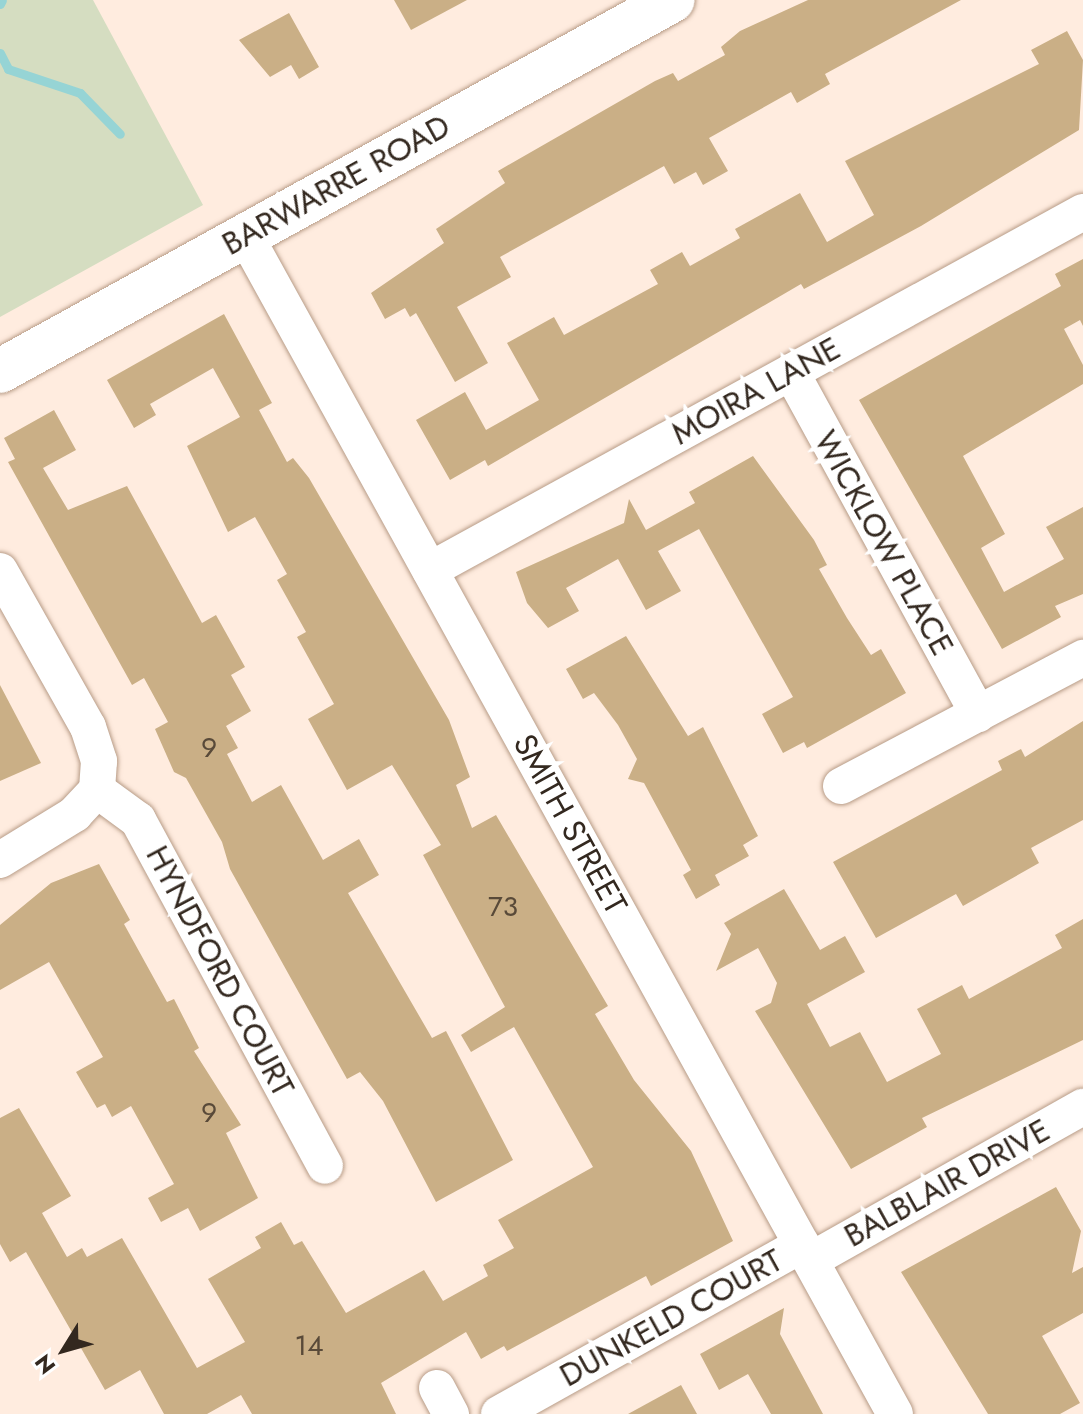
<!DOCTYPE html>
<html>
<head>
<meta charset="utf-8">
<style>
  body { margin:0 }
  #map { position:relative; width:1083px; height:1414px; overflow:hidden; background:#ffecdf; font-family:Jost,sans-serif }
  div>[style] { position:absolute }
  .green>* { inset:0; background:#d5ddc1 }
  .stream>* { height:9px; margin:-4.5px; padding:0 4.5px; transform-origin:4.5px; border-radius:4.5px; background:#96d4d5 }
  .building>* { inset:0; background:#caaf86 }
  .roads { filter:drop-shadow(0 0 2px #b89c87) drop-shadow(0 0 2px #b89c87) }
  .street>* { height:36px; margin:-18px; padding:0 18px; transform-origin:18px; border-radius:18px; background:#fff }
  .secondary>* { height:44px; margin:-22px; padding:0 22px; transform-origin:22px; border-radius:22px; background:#fff }
  span { translate:-50% -50%; white-space:nowrap; text-align:center; line-height:1.15; -webkit-text-stroke:8px #fff; paint-order:stroke }
  .number-label { font-size:28px; color:#594a39 }
  .number-label span { -webkit-text-stroke-width:0 }
  .street-label { font-size:32px; color:#33281f }
  .north { position:absolute; left:24px; top:1310px; width:80px; height:80px; -webkit-text-stroke:6px #fff; paint-order:stroke; rotate:233deg; font-size:22px; font-weight:700; line-height:32px; text-align:center; color:#33281f }
  .north::after { content:''; display:block; margin:auto; width:28px; height:36px; background:#33281f; clip-path:polygon(50% 0,100% 100%,50% 72%,0 100%) }
</style>
</head>
<body>
<div id="map">
  <div class="green">
    <div style="clip-path:polygon(0 0,93px 0,203px 205px,0 317px)"></div>
  </div>
  <div class="stream">
    <div style="left:0;top:4px;width:4px;rotate:-63deg"></div>
    <div style="left:0;top:53px;width:18px;rotate:63deg"></div>
    <div style="left:8px;top:69px;width:76px;rotate:18.4deg"></div>
    <div style="left:80px;top:93px;width:57px;rotate:45.7deg"></div>
  </div>
  <div class="building">
    <div style="clip-path:polygon(394px 0,467px 0,411px 30px)"></div>
    <div style="clip-path:polygon(808px 0,961px 0,825px 74px,830px 84px,797px 103px,791px 92px,709px 138px,728px 171px,703px 185px,696px 172px,674px 184px,664px 166px,500px 257px,511px 277px,457px 307px,488px 363px,455px 382px,416px 313px,410px 317px,405px 308px,385px 319px,371px 293px,444px 243px,436px 229px,505px 183px,498px 171px,655px 81px,673px 73px,678px 81px,725px 55px,721px 47px,740px 31px)"></div>
    <div style="clip-path:polygon(289px 13px,319px 67px,299px 79px,291px 65px,270px 77px,239px 40px)"></div>
    <div style="clip-path:polygon(1067px 31px,1083px 60px,1079px 130px,921px 226px,804px 289px,801px 284px,488px 466px,485px 460px,450px 480px,416px 420px,465px 392px,486px 430px,539px 400px,507px 343px,554px 317px,564px 335px,658px 284px,650px 270px,682px 252px,690px 266px,740px 238px,735px 229px,800px 193px,827px 242px,874px 215px,845px 161px,1039px 64px,1031px 50px)"></div>
    <div style="clip-path:polygon(1083px 259px,1083px 326px,1080px 320px,1064px 329px,1083px 365px,1083px 384px,963px 456px,1005px 534px,981px 548px,1004px 592px,1064px 559px,1046px 527px,1083px 507px,1083px 594px,1055px 606px,1061px 617px,1002px 649px,859px 400px,1061px 286px,1055px 274px)"></div>
    <div style="clip-path:polygon(224px 314px,272px 403px,259px 410px,287px 462px,293px 458px,309px 478px,449px 720px,470px 777px,456px 785px,472px 828px,496px 815px,608px 1006px,595px 1014px,634px 1080px,691px 1151px,733px 1241px,651px 1286px,646px 1276px,507px 1351px,504px 1346px,481px 1359px,466px 1332px,381px 1383px,396px 1414px,252px 1414px,241px 1395px,207px 1414px,164px 1414px,140px 1370px,105px 1390px,26px 1252px,10px 1262px,0 1244px,0 1118px,19px 1108px,71px 1196px,42px 1213px,67px 1257px,82px 1248px,87px 1257px,122px 1238px,197px 1368px,245px 1342px,208px 1279px,261px 1248px,255px 1237px,281px 1222px,294px 1245px,302px 1241px,346px 1313px,424px 1270px,443px 1301px,488px 1276px,483px 1265px,514px 1248px,498px 1220px,593px 1167px,514px 1027px,471px 1052px,461px 1035px,505px 1007px,423px 855px,441px 845px,392px 765px,347px 790px,308px 719px,334px 704px,297px 637px,306px 632px,277px 580px,287px 574px,255px 517px,228px 532px,187px 446px,240px 417px,213px 368px,150px 404px,156px 415px,134px 428px,107px 380px)"></div>
    <div style="clip-path:polygon(54px 410px,76px 450px,43px 468px,68px 510px,127px 486px,202px 623px,216px 615px,245px 667px,231px 675px,251px 711px,226px 726px,238px 748px,227px 754px,252px 802px,281px 785px,323px 860px,359px 839px,379px 875px,348px 893px,432px 1038px,446px 1031px,513px 1160px,436px 1202px,383px 1101px,360px 1072px,347px 1079px,230px 869px,222px 842px,186px 778px,174px 772px,155px 729px,168px 722px,144px 678px,132px 685px,8px 462px,15px 459px,4px 438px)"></div>
    <div style="clip-path:polygon(753px 456px,814px 540px,827px 565px,819px 569px,847px 618px,871px 655px,881px 649px,906px 693px,807px 748px,804px 742px,783px 753px,762px 714px,793px 697px,699px 529px,658px 551px,681px 591px,646px 610px,618px 559px,566px 588px,579px 611px,548px 628px,527px 603px,516px 572px,624px 523px,629px 499px,646px 530px,695px 503px,689px 492px)"></div>
    <div style="clip-path:polygon(626px 636px,688px 736px,703px 727px,758px 836px,743px 845px,749px 856px,715px 875px,720px 885px,696px 899px,683px 875px,691px 870px,644px 783px,628px 779px,637px 759px,618px 725px,594px 693px,583px 699px,566px 669px)"></div>
    <div style="clip-path:polygon(0 685px,41px 763px,0 781px)"></div>
    <div style="clip-path:polygon(1083px 721px,1083px 820px,1031px 848px,1039px 863px,963px 906px,956px 894px,876px 938px,833px 862px,1002px 770px,998px 761px,1021px 749px,1025px 757px)"></div>
    <div style="clip-path:polygon(99px 864px,130px 920px,124px 924px,167px 1002px,174px 999px,199px 1048px,194px 1051px,241px 1125px,226px 1133px,258px 1198px,200px 1231px,188px 1208px,161px 1222px,148px 1198px,174px 1184px,131px 1106px,112px 1117px,105px 1104px,97px 1108px,76px 1072px,103px 1057px,49px 962px,0 990px,0 925px,51px 883px)"></div>
    <div style="clip-path:polygon(784px 889px,820px 950px,845px 936px,865px 972px,807px 1004px,830px 1047px,860px 1032px,887px 1082px,941px 1054px,917px 1009px,962px 985px,969px 999px,1062px 948px,1055px 935px,1083px 919px,1083px 1040px,922px 1118px,927px 1127px,851px 1169px,755px 1011px,771px 1003px,777px 983px,758px 948px,716px 971px,731px 934px,724px 923px)"></div>
    <div style="clip-path:polygon(1056px 1187px,1081px 1231px,1072px 1273px,1083px 1267px,1083px 1313px,1042px 1336px,1080px 1403px,1060px 1414px,988px 1414px,901px 1272px)"></div>
    <div style="clip-path:polygon(784px 1308px,780px 1334px,823px 1414px,771px 1414px,748px 1374px,719px 1390px,700px 1354px)"></div>
    <div style="clip-path:polygon(681px 1385px,697px 1414px,628px 1414px)"></div>
  </div>
  <div class="roads">
    <div class="street">
      <div style="left:245px;top:235px;width:1346px;rotate:61.13deg"></div>
      <div style="left:791px;top:372px;width:390px;rotate:61.3deg"></div>
      <div style="left:430px;top:570px;width:745px;rotate:-28.73deg"></div>
      <div style="left:0;top:571px;width:179px;rotate:60.6deg"></div>
      <div style="left:88px;top:727px;width:36px;rotate:72deg"></div>
      <div style="left:99px;top:761px;width:29px;rotate:94deg"></div>
      <div style="left:97px;top:790px;width:33px;rotate:133deg"></div>
      <div style="left:75px;top:814px;width:88px;rotate:148.5deg"></div>
      <div style="left:841px;top:786px;width:274px;rotate:-27.9deg"></div>
      <div style="left:97px;top:790px;width:51px;rotate:36.2deg"></div>
      <div style="left:138px;top:820px;width:393px;rotate:61.6deg"></div>
      <div style="left:811px;top:1260px;width:312px;rotate:-29.4deg"></div>
      <div style="left:437px;top:1388px;width:30px;rotate:62deg"></div>
      <div style="left:499px;top:1414px;width:347px;rotate:-29.2deg"></div>
    </div>
    <div class="secondary">
      <div style="left:0;top:371px;width:768px;rotate:-28.87deg"></div>
    </div>
  </div>
  <div class="number-label">
    <span style="left:209px;top:748px">9</span>
    <span style="left:503px;top:907px">73</span>
    <span style="left:209px;top:1113px">9</span>
    <span style="left:309px;top:1346px">14</span>
  </div>
  <div class="street-label">
    <span style="left:336px;top:185px;rotate:-29deg">BARWARRE ROAD</span>
    <span style="left:756px;top:391px;rotate:-29deg">MOIRA LANE</span>
    <span style="left:884px;top:543px;rotate:61deg">WICKLOW PLACE</span>
    <span style="left:570px;top:824px;rotate:61deg">SMITH STREET</span>
    <span style="left:220px;top:971px;rotate:62deg">HYNDFORD COURT</span>
    <span style="left:947px;top:1183px;rotate:-29deg">BALBLAIR DRIVE</span>
    <span style="left:671px;top:1318px;rotate:-29deg">DUNKELD COURT</span>
  </div>
  <div class="north">N</div>
</div>
</body>
</html>
